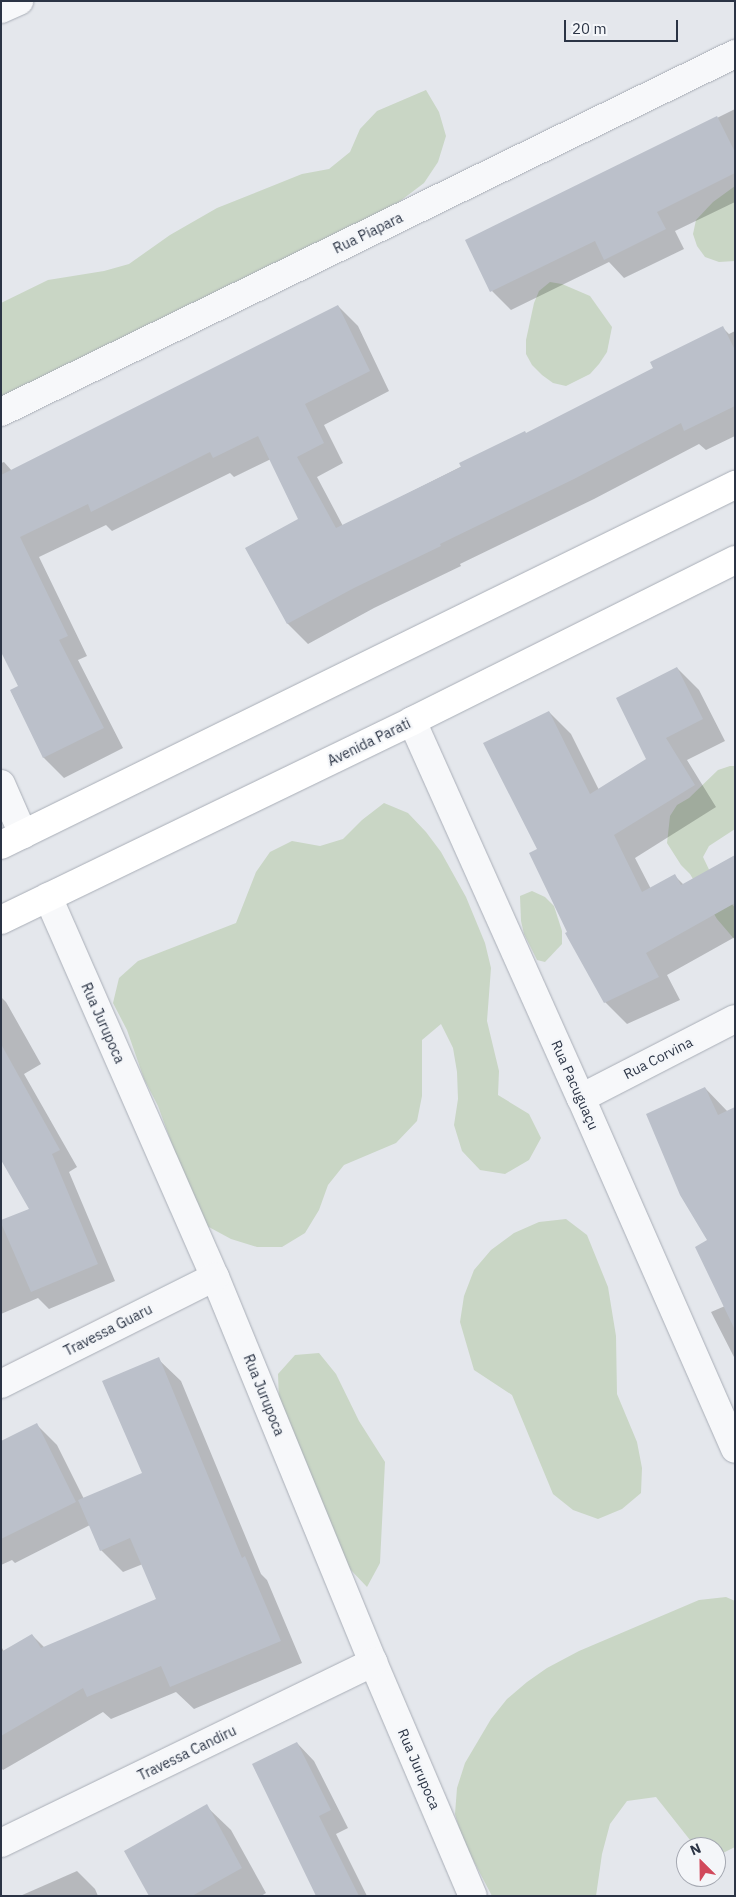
<!DOCTYPE html>
<html>
<head>
<meta charset="utf-8">
<style>
  body { margin:0 }
  #map { position:relative; width:736px; height:1897px; overflow:hidden; background:#e4e7ec; font-family:"IBM Plex Sans",sans-serif }
  div>[style] { position:absolute }
  .green>* { inset:0; background:#c9d6c5 }
  .shadow>* { inset:0; background:#0003 }
  .building>* { inset:0; background:#bbc0ca }
  .roads { filter:drop-shadow(0 0 1px #a9aeb7) drop-shadow(0 0 1px #a9aeb7) }
  .street>* { height:28px; margin:-14px; padding:0 14px; transform-origin:14px; border-radius:14px; background:#f7f8fa }
  .secondary>* { height:28px; margin:-14px; padding:0 14px; transform-origin:14px; border-radius:14px; background:#fff }
  span { translate:-50% -50%; white-space:nowrap; text-align:center; line-height:1.15; -webkit-text-stroke:4.5px #f4f6f9; paint-order:stroke }
  .street-label { font-size:14px; color:#2b3445 }
  .frame { position:absolute; inset:0; border:2px solid #2b3445; pointer-events:none }
  .north { position:absolute; left:676px; top:1837px; width:50px; height:50px; box-sizing:border-box; background:#f4f6f9; border:1px solid #a4a8b1; border-radius:50%; rotate:337deg; font-size:14px; font-weight:700; line-height:20px; text-align:center; color:#2b3445 }
  .north::after { content:''; display:block; margin:auto; width:18px; height:22px; background:#d1495b; clip-path:polygon(50% 0,100% 100%,50% 72%,0 100%) }
  .scale { position:absolute; left:564px; top:20px; width:114px; height:22px; box-sizing:border-box; border:2px solid #2b3445; border-top:0; padding-left:6px; font-size:15px; line-height:18px; white-space:nowrap; color:#2b3445; -webkit-text-stroke:4px #f4f6f9; paint-order:stroke }
</style>
</head>
<body>
<div id="map">
  <div class="green">
    <div style="clip-path:polygon(426px 90px,439px 112px,446px 136px,438px 162px,424px 183px,379px 217px,277px 262px,255px 276px,1px 397px,1px 303px,48px 280px,104px 271px,129px 264px,170px 235px,217px 208px,302px 174px,329px 169px,350px 152px,360px 129px,377px 111px)"></div>
    <div style="clip-path:polygon(735px 186px,735px 261px,719px 262px,705px 257px,697px 246px,693px 234px,696px 220px,713px 202px)"></div>
    <div style="clip-path:polygon(550px 282px,562px 284px,590px 296px,612px 327px,607px 352px,599px 364px,590px 374px,566px 386px,553px 383px,542px 375px,532px 365px,526px 354px,526px 340px,534px 303px,539px 291px)"></div>
    <div style="clip-path:polygon(730px 766px,735px 766px,735px 829px,709px 846px,703px 857px,714px 880px,735px 908px,735px 940px,717px 919px,690px 874px,681px 865px,667px 843px,670px 816px,677px 805px,689px 798px,718px 770px)"></div>
    <div style="clip-path:polygon(384px 803px,408px 813px,426px 832px,441px 852px,466px 897px,485px 943px,491px 968px,487px 1021px,499px 1071px,498px 1095px,529px 1114px,541px 1138px,529px 1160px,505px 1174px,480px 1170px,462px 1151px,454px 1125px,458px 1099px,457px 1072px,453px 1048px,441px 1024px,422px 1040px,422px 1096px,417px 1121px,396px 1143px,344px 1165px,328px 1185px,319px 1210px,305px 1233px,282px 1247px,257px 1247px,231px 1239px,207px 1226px,185px 1180px,158px 1106px,144px 1079px,127px 1030px,113px 1003px,119px 978px,138px 961px,236px 923px,256px 872px,270px 852px,292px 841px,320px 846px,343px 839px,362px 820px)"></div>
    <div style="clip-path:polygon(532px 891px,545px 897px,554px 906px,562px 931px,562px 944px,545px 962px,537px 960px,524px 934px,521px 921px,520px 896px)"></div>
    <div style="clip-path:polygon(566px 1219px,587px 1235px,608px 1287px,616px 1336px,617px 1394px,637px 1442px,642px 1468px,641px 1493px,622px 1509px,598px 1519px,573px 1510px,553px 1494px,512px 1395px,474px 1370px,460px 1322px,464px 1296px,474px 1270px,491px 1250px,514px 1233px,539px 1222px)"></div>
    <div style="clip-path:polygon(319px 1353px,336px 1374px,359px 1421px,385px 1462px,380px 1563px,367px 1587px,349px 1568px,279px 1400px,278px 1374px,295px 1355px)"></div>
    <div style="clip-path:polygon(726px 1597px,735px 1601px,735px 1847px,717px 1856px,716px 1847px,702px 1847px,690px 1840px,656px 1797px,627px 1801px,610px 1824px,602px 1854px,596px 1896px,492px 1896px,462px 1839px,455px 1814px,457px 1788px,465px 1763px,491px 1719px,507px 1699px,527px 1682px,547px 1668px,579px 1651px,699px 1600px)"></div>
  </div>
  <div class="shadow">
    <div style="clip-path:polygon(735px 109px,735px 202px,675px 231px,684px 249px,624px 278px,609px 262px,511px 310px,492px 291px,526px 213px)"></div>
    <div style="clip-path:polygon(338px 306px,358px 326px,389px 391px,324px 425px,343px 463px,317px 477px,343px 526px,655px 369px,722px 327px,729px 334px,735px 331px,735px 436px,706px 450px,699px 444px,594px 499px,460px 564px,461px 566px,374px 608px,308px 644px,288px 624px,247px 548px,300px 519px,271px 459px,234px 477px,230px 473px,112px 531px,106px 525px,39px 557px,87px 656px,78px 660px,123px 748px,64px 778px,44px 758px,11px 691px,19px 687px,1px 649px,1px 463px,4px 462px,12px 471px)"></div>
    <div style="clip-path:polygon(677px 668px,699px 690px,725px 741px,687px 760px,716px 807px,635px 858px,651px 889px,675px 876px,684px 885px,735px 857px,735px 937px,667px 975px,680px 1000px,627px 1024px,605px 1002px,569px 932px,538px 850px,549px 712px,571px 734px,599px 790px,648px 760px)"></div>
    <div style="clip-path:polygon(1px 997px,6px 1002px,41px 1064px,24px 1074px,77px 1167px,69px 1172px,115px 1281px,49px 1309px,38px 1298px,1px 1314px,1px 1222px,30px 1209px,1px 1157px)"></div>
    <div style="clip-path:polygon(705px 1088px,728px 1112px,735px 1109px,735px 1359px,711px 1312px,725px 1306px,708px 1241px)"></div>
    <div style="clip-path:polygon(158px 1359px,181px 1381px,261px 1574px,267px 1580px,302px 1663px,194px 1709px,176px 1692px,111px 1719px,103px 1712px,3px 1770px,1px 1768px,1px 1646px,4px 1652px,32px 1635px,45px 1648px,158px 1600px,143px 1564px,123px 1572px,101px 1550px,90px 1525px,15px 1563px,12px 1560px,1px 1565px,1px 1442px,37px 1425px,57px 1445px,84px 1499px,143px 1474px)"></div>
    <div style="clip-path:polygon(297px 1743px,314px 1761px,348px 1828px,336px 1834px,367px 1896px,318px 1896px)"></div>
    <div style="clip-path:polygon(206px 1806px,231px 1830px,266px 1893px,261px 1896px,151px 1896px)"></div>
    <div style="clip-path:polygon(77px 1871px,95px 1889px,98px 1896px,20px 1896px)"></div>
  </div>
  <div class="building">
    <div style="clip-path:polygon(717px 116px,735px 152px,735px 173px,657px 212px,666px 229px,604px 260px,595px 241px,490px 292px,465px 240px)"></div>
    <div style="clip-path:polygon(338px 305px,370px 371px,305px 404px,324px 443px,297px 457px,336px 528px,461px 467px,459px 463px,525px 431px,526px 433px,653px 368px,650px 362px,723px 326px,735px 350px,735px 406px,684px 431px,681px 423px,574px 479px,440px 544px,441px 546px,354px 588px,287px 624px,245px 548px,298px 519px,258px 436px,213px 458px,210px 452px,91px 512px,88px 504px,20px 537px,68px 636px,59px 640px,104px 728px,43px 758px,10px 690px,18px 686px,1px 652px,1px 475px)"></div>
    <div style="clip-path:polygon(677px 667px,703px 719px,666px 738px,695px 785px,614px 835px,642px 892px,675px 874px,681px 885px,735px 855px,735px 903px,646px 953px,659px 977px,604px 1003px,565px 933px,567px 932px,529px 853px,537px 849px,483px 743px,549px 711px,590px 794px,646px 759px,616px 698px)"></div>
    <div style="clip-path:polygon(1px 1044px,60px 1150px,52px 1154px,98px 1264px,31px 1292px,1px 1223px,1px 1220px,29px 1209px,1px 1160px)"></div>
    <div style="clip-path:polygon(705px 1087px,718px 1115px,735px 1107px,735px 1330px,695px 1247px,707px 1240px,680px 1195px,646px 1114px)"></div>
    <div style="clip-path:polygon(159px 1357px,242px 1558px,245px 1556px,281px 1641px,170px 1687px,161px 1666px,87px 1697px,83px 1688px,1px 1736px,1px 1652px,32px 1634px,41px 1648px,156px 1599px,130px 1538px,100px 1551px,78px 1500px,142px 1473px,102px 1381px)"></div>
    <div style="clip-path:polygon(37px 1423px,76px 1502px,1px 1539px,1px 1441px)"></div>
    <div style="clip-path:polygon(297px 1742px,331px 1810px,319px 1816px,359px 1896px,316px 1896px,252px 1764px)"></div>
    <div style="clip-path:polygon(207px 1804px,242px 1868px,192px 1896px,149px 1896px,124px 1851px)"></div>
  </div>
  <div class="roads">
    <div class="street">
      <div style="left:1px;top:9px;width:20px;rotate:-24deg"></div>
      <div style="left:1px;top:412px;width:817px;rotate:-26deg"></div>
      <div style="left:412px;top:721px;width:413px;rotate:65.9deg"></div>
      <div style="left:581px;top:1098px;width:383px;rotate:66.3deg"></div>
      <div style="left:1px;top:784px;width:55px;rotate:66.3deg"></div>
      <div style="left:48px;top:897px;width:415px;rotate:66.3deg"></div>
      <div style="left:215px;top:1277px;width:416px;rotate:67.7deg"></div>
      <div style="left:373px;top:1662px;width:254px;rotate:66.9deg"></div>
      <div style="left:581px;top:1098px;width:173px;rotate:-27.2deg"></div>
      <div style="left:1px;top:1384px;width:239px;rotate:-26.6deg"></div>
      <div style="left:1px;top:1843px;width:414px;rotate:-25.9deg"></div>
    </div>
    <div class="secondary">
      <div style="left:1px;top:845px;width:818px;rotate:-26.13deg"></div>
      <div style="left:1px;top:920px;width:457px;rotate:-25.8deg"></div>
      <div style="left:412px;top:721px;width:361px;rotate:-26.5deg"></div>
    </div>
  </div>
  <div class="street-label">
    <span style="left:368px;top:233px;rotate:-26deg">Rua Piapara</span>
    <span style="left:369px;top:742px;rotate:-26deg">Avenida Parati</span>
    <span style="left:103px;top:1023px;rotate:66deg">Rua Jurupoca</span>
    <span style="left:658px;top:1058px;rotate:-27deg">Rua Corvina</span>
    <span style="left:575px;top:1085px;rotate:66deg">Rua Pacuguaçu</span>
    <span style="left:108px;top:1330px;rotate:-27deg">Travessa Guaru</span>
    <span style="left:264px;top:1395px;rotate:68deg">Rua Jurupoca</span>
    <span style="left:187px;top:1753px;rotate:-26deg">Travessa Candiru</span>
    <span style="left:419px;top:1769px;rotate:67deg">Rua Jurupoca</span>
  </div>
  <div class="frame"></div>
  <div class="north">N</div>
  <div class="scale">20 m</div>
</div>
</body>
</html>
